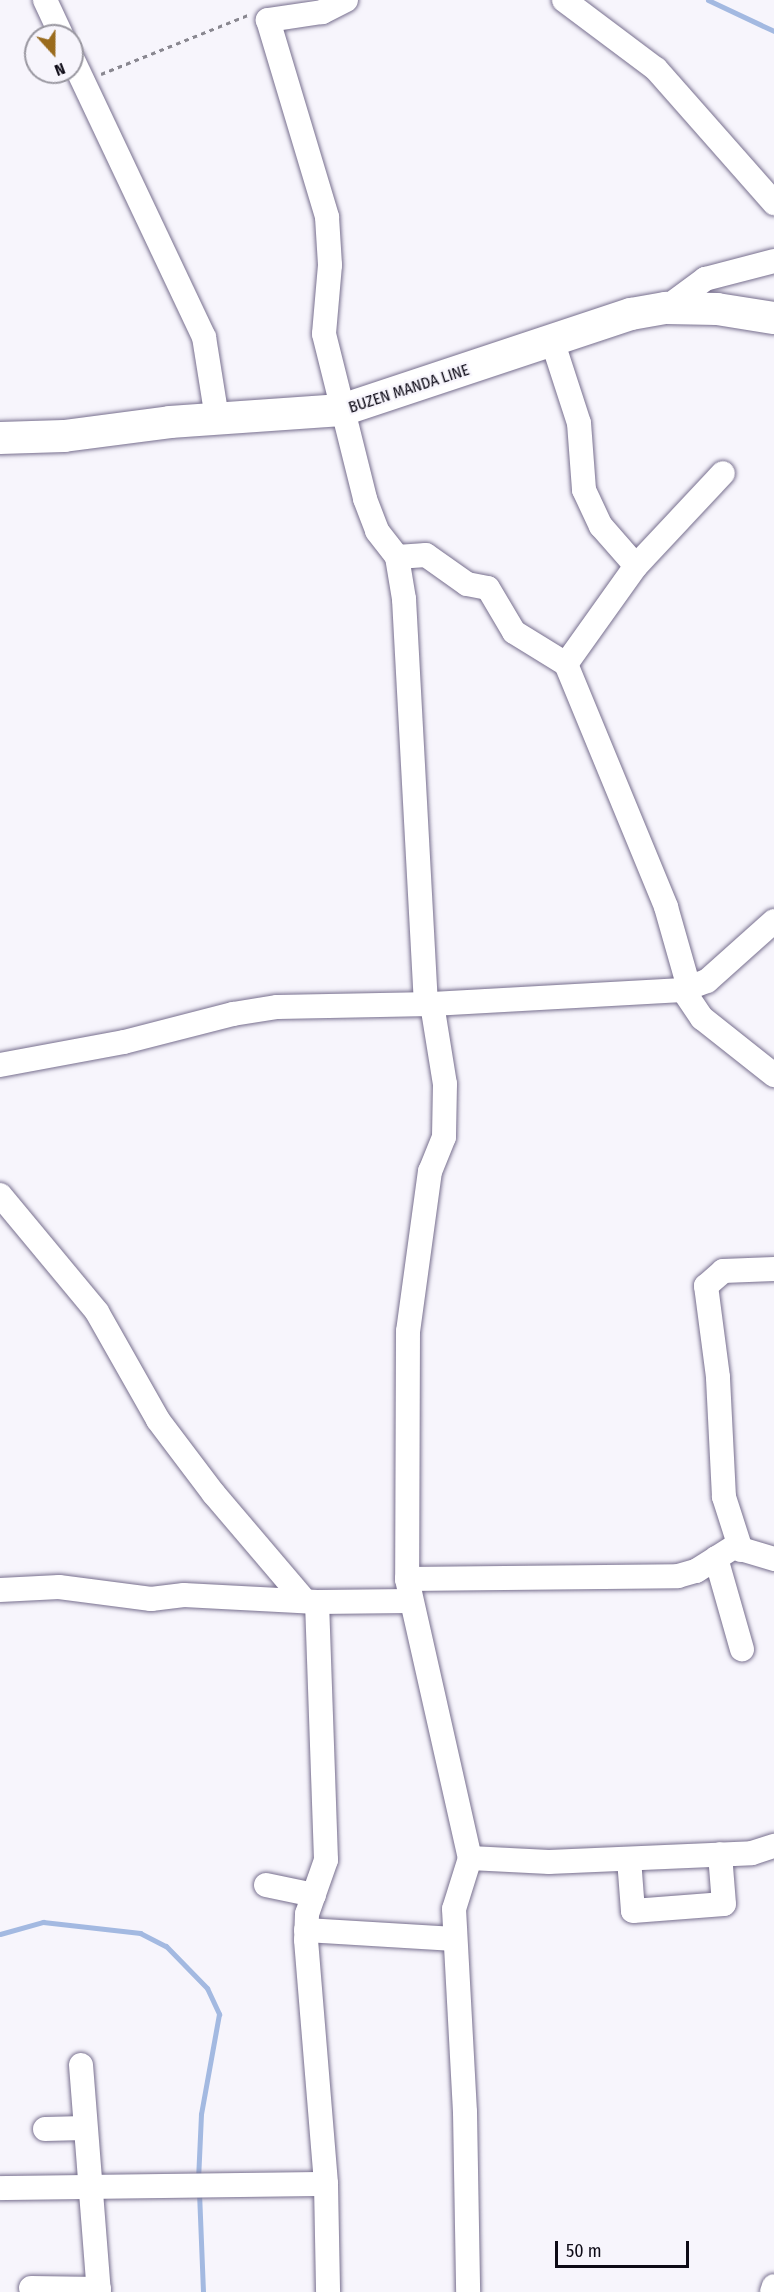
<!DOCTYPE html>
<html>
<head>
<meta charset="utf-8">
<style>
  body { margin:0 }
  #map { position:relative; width:774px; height:2292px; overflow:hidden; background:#f7f5fc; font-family:"Fira Sans Condensed",sans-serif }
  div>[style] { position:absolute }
  .stream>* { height:5px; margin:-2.5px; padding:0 2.5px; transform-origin:2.5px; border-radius:2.5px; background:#a3b9e1 }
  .path>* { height:3px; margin-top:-1.5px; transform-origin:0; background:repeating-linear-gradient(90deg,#898790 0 4.5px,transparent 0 9px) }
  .roads { filter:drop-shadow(0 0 2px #776f8e) drop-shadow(0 0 2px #776f8e) }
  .minor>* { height:24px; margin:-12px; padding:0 12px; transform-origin:12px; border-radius:12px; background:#fff }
  .major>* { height:32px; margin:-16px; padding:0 16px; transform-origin:16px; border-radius:16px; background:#fff }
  span { translate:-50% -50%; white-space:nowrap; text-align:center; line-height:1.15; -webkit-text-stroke:4.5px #f7f5fc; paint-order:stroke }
  .street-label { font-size:16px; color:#0d0a16 }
  .north { position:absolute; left:24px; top:24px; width:60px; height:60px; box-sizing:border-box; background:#f7f5fc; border:2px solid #9997a0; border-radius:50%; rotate:159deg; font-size:16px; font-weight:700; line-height:24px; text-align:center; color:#0d0a16 }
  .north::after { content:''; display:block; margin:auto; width:21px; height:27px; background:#9a6b1d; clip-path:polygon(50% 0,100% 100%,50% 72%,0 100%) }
  .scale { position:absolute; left:555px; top:2241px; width:134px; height:27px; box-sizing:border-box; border:3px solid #0d0a16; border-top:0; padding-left:8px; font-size:18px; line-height:21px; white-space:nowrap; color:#0d0a16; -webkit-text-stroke:4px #f7f5fc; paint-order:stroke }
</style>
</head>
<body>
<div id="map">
  <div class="stream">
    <div style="left:708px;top:0;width:73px;rotate:25.2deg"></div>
    <div style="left:0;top:1934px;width:45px;rotate:-15.6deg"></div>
    <div style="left:43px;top:1922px;width:98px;rotate:6.5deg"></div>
    <div style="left:140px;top:1933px;width:29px;rotate:27deg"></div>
    <div style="left:166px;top:1946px;width:59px;rotate:45.7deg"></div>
    <div style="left:207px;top:1988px;width:29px;rotate:65deg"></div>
    <div style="left:219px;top:2014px;width:102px;rotate:100.2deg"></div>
    <div style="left:201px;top:2114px;width:66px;rotate:92.6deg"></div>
    <div style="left:199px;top:2192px;width:100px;rotate:87.7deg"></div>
  </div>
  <div class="path">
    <div style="left:101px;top:74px;width:158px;rotate:-21.9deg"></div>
  </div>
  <div class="roads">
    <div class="minor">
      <div style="left:45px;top:0;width:40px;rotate:65deg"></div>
      <div style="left:346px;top:0;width:27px;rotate:153deg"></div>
      <div style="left:322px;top:12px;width:55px;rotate:171.6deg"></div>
      <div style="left:268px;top:20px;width:206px;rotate:73.3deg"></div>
      <div style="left:327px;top:217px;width:48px;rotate:86.4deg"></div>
      <div style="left:330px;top:265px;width:69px;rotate:95deg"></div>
      <div style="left:324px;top:334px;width:170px;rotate:76deg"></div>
      <div style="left:365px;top:499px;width:34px;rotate:69deg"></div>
      <div style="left:377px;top:531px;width:33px;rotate:52deg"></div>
      <div style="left:397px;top:557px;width:43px;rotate:80.5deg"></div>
      <div style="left:404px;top:599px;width:406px;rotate:86.9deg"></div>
      <div style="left:564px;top:0;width:115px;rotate:36.9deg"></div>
      <div style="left:656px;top:69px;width:179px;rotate:48.6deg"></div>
      <div style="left:72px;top:58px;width:309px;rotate:64.7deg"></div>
      <div style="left:204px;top:337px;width:82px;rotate:80.9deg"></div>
      <div style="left:666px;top:308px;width:49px;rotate:-36.6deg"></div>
      <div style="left:705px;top:279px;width:71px;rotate:-14.6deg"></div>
      <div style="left:552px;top:340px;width:87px;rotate:72deg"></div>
      <div style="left:579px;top:423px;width:67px;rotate:85.7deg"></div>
      <div style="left:584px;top:490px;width:40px;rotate:65deg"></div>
      <div style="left:601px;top:526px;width:53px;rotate:48.8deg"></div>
      <div style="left:397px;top:557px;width:29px;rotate:-4deg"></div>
      <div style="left:426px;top:555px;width:50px;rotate:35.3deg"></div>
      <div style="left:467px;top:584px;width:21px;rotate:11deg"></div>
      <div style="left:488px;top:588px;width:51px;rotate:59.4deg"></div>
      <div style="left:514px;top:632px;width:61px;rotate:31.6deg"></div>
      <div style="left:566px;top:664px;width:263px;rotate:67.6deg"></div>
      <div style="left:666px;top:907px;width:84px;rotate:74.1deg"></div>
      <div style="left:566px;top:664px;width:120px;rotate:-54.5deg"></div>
      <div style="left:636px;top:566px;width:127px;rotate:-46.9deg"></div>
      <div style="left:683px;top:990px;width:34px;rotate:56deg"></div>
      <div style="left:702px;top:1018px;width:92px;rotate:38.4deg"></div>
      <div style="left:432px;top:1004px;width:81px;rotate:80.8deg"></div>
      <div style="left:445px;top:1084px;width:53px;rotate:91.1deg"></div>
      <div style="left:444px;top:1137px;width:37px;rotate:112deg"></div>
      <div style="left:430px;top:1171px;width:162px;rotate:97.8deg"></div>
      <div style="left:408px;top:1331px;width:248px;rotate:90.2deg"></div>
      <div style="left:407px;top:1579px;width:286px;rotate:77.3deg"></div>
      <div style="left:470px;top:1858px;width:53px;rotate:107.4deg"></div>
      <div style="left:454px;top:1909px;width:203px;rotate:86.9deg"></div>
      <div style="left:465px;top:2112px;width:180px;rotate:89deg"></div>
      <div style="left:0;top:1065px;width:126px;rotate:-10.5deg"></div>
      <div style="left:124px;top:1042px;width:113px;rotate:-14.4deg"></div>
      <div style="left:233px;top:1014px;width:45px;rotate:-9deg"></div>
      <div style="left:277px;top:1007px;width:155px;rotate:-1.1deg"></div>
      <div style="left:432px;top:1004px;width:251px;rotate:-3.2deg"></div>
      <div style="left:683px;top:990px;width:26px;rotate:-21deg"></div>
      <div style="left:707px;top:981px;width:90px;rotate:-41.8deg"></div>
      <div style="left:0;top:1195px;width:152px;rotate:50.3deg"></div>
      <div style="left:97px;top:1312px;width:124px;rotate:60.5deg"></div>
      <div style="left:158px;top:1420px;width:93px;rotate:52.9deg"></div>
      <div style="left:214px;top:1494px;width:140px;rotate:49.6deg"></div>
      <div style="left:741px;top:1550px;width:56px;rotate:-107.8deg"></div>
      <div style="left:724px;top:1497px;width:120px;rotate:-92.9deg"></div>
      <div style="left:718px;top:1377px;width:92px;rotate:-97.5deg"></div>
      <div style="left:706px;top:1286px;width:23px;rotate:-41deg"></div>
      <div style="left:723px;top:1271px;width:51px;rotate:-2.2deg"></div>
      <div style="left:716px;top:1558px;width:95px;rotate:74.1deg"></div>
      <div style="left:407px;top:1579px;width:271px;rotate:-0.6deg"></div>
      <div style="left:678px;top:1576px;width:19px;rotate:-16deg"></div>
      <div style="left:696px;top:1571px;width:45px;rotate:-32.3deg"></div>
      <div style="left:734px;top:1547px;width:42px;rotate:16.7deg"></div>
      <div style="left:0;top:1590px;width:59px;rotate:-2.9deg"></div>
      <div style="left:59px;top:1587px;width:93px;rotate:7.4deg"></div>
      <div style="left:151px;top:1599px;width:33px;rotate:-7deg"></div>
      <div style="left:184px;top:1595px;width:133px;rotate:3deg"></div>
      <div style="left:317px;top:1602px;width:94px;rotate:-0.6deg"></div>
      <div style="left:317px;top:1602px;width:258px;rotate:88deg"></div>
      <div style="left:326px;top:1860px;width:57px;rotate:109.4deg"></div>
      <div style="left:307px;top:1914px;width:26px;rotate:92deg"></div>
      <div style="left:306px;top:1940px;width:245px;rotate:85.3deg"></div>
      <div style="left:326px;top:2184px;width:108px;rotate:88.9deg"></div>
      <div style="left:470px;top:1858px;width:79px;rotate:2.9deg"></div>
      <div style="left:549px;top:1862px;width:203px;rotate:-2.5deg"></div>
      <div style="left:752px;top:1853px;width:23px;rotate:-18deg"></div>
      <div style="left:629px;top:1859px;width:52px;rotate:85.6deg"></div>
      <div style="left:633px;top:1911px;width:91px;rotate:-4.4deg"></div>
      <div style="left:724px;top:1904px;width:50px;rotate:-94.6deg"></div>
      <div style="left:266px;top:1885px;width:49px;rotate:11.8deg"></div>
      <div style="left:306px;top:1930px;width:149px;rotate:3.5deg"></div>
      <div style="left:81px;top:2065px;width:228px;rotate:85.5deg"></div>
      <div style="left:45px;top:2129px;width:40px;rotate:-1.4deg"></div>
      <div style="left:0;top:2188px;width:326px;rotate:-0.7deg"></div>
      <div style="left:31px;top:2288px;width:68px;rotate:0.8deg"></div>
      <div style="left:772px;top:2292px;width:6px;rotate:-72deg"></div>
    </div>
    <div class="major">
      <div style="left:0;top:438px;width:64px;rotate:-1.8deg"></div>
      <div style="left:64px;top:436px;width:107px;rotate:-7.5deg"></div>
      <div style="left:170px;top:422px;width:172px;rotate:-4deg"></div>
      <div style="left:342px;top:410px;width:305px;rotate:-18.4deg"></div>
      <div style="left:631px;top:314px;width:36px;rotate:-10deg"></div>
      <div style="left:666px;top:308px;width:51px;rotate:1.1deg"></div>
      <div style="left:717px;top:309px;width:58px;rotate:9deg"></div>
    </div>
  </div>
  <div class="street-label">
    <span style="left:409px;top:389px;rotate:-18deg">BUZEN MANDA LINE</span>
  </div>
  <div class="north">N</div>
  <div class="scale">50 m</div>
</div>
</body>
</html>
